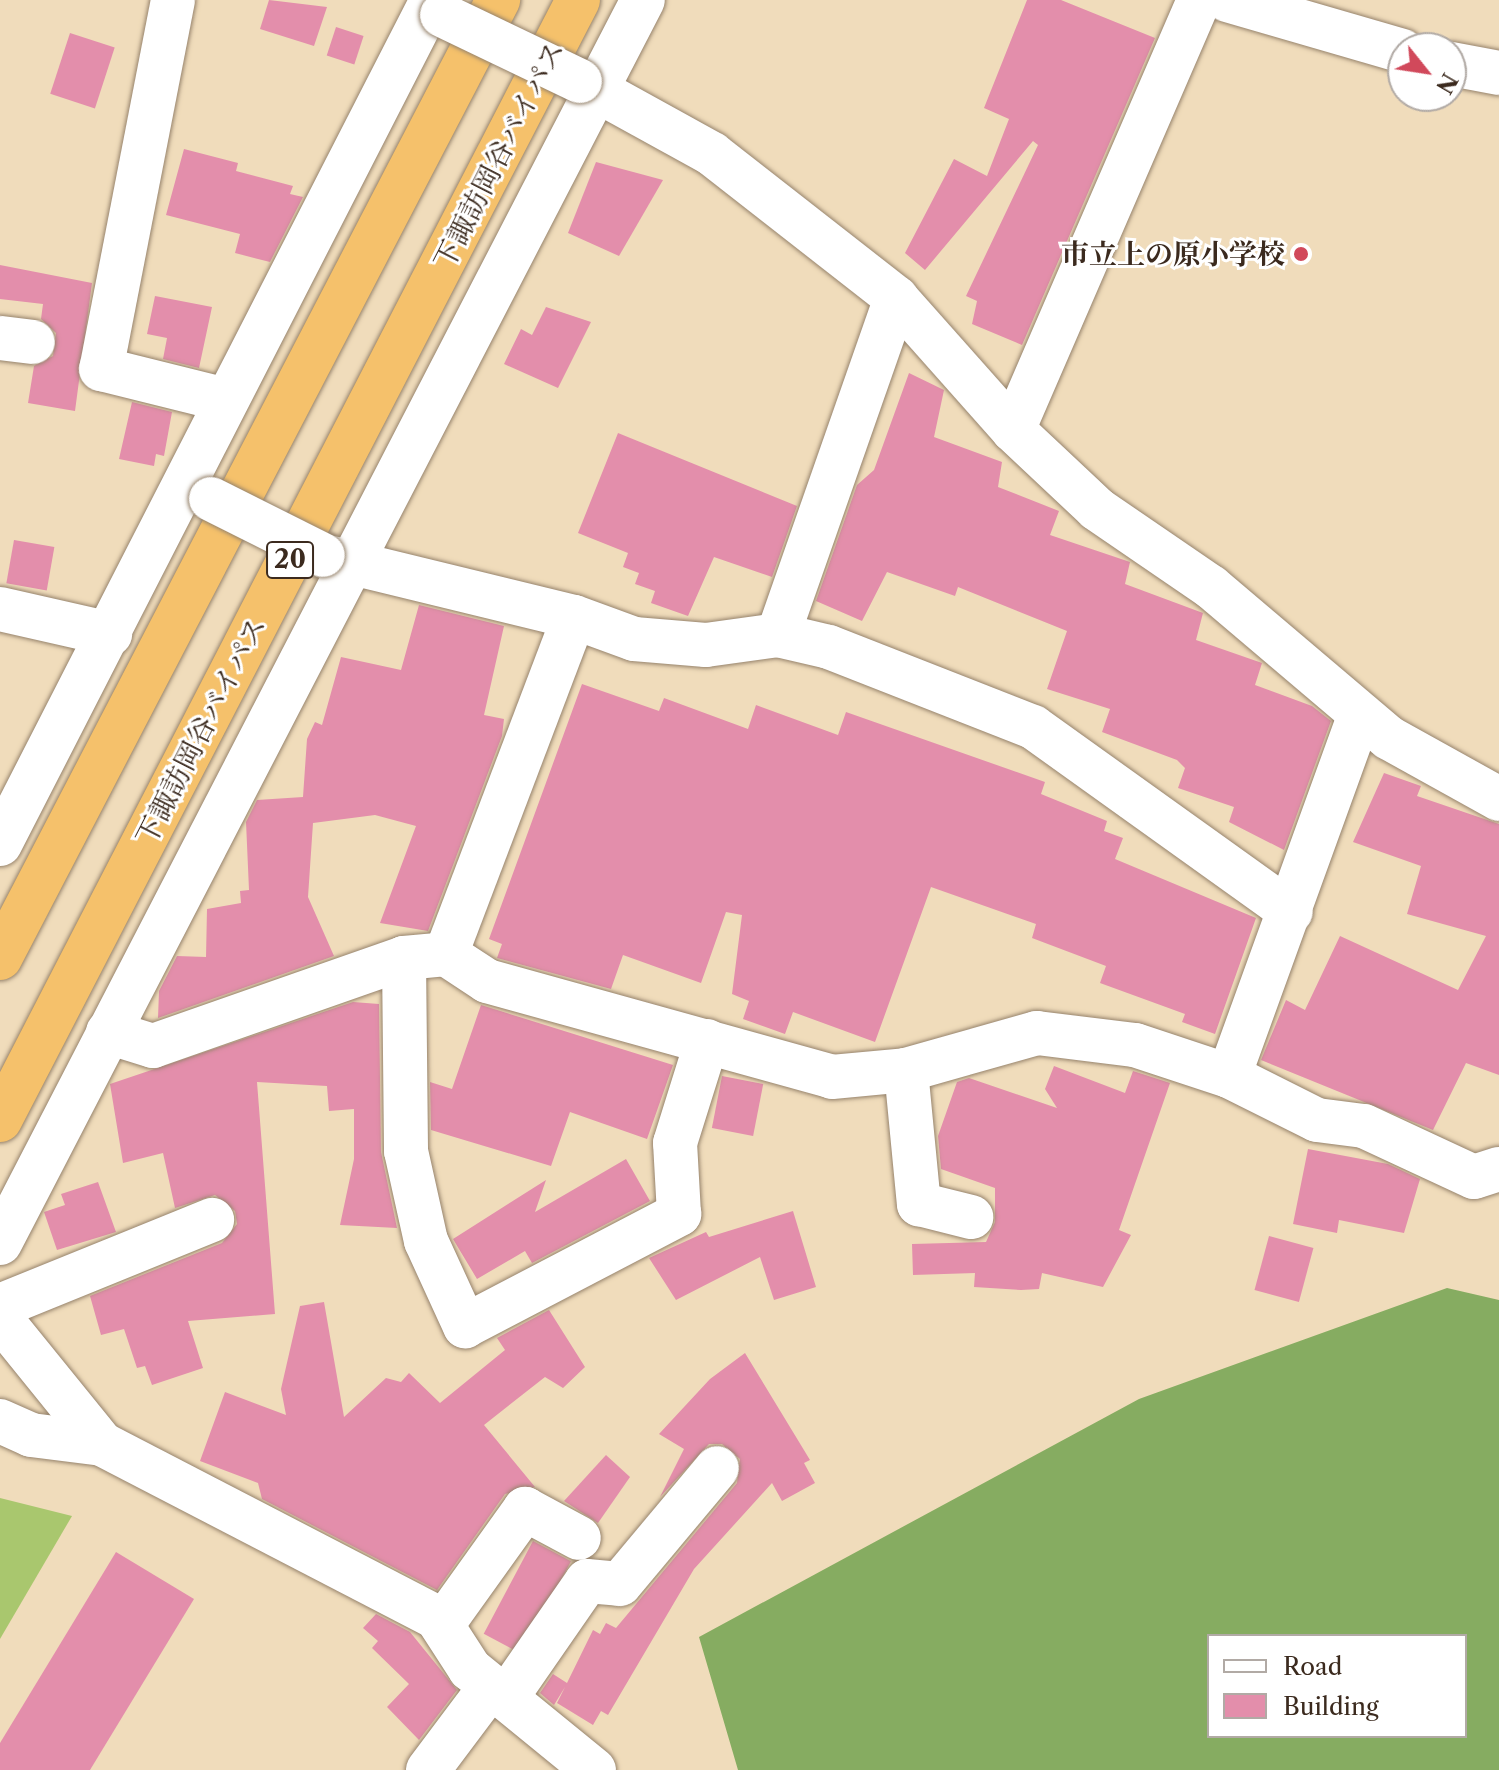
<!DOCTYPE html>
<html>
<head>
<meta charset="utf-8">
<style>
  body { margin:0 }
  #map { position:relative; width:1499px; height:1770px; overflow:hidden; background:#f0dcbb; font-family:"Libre Caslon Text","Noto Serif JP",serif }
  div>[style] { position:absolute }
  .green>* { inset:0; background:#a9c76e }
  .forest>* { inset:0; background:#86ac61 }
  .building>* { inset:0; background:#e38eab; transform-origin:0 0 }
  .roads { filter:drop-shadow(0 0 2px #96836c) drop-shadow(0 0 2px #96836c) }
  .street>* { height:44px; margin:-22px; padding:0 22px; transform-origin:22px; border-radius:22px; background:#fff }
  .highway>* { height:44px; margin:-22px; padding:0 22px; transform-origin:22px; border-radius:22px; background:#f5c16b }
  .bridges { filter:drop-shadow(0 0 2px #96836c) drop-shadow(0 0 2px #96836c) }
  .street-bridge>* { height:44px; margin:-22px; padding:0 22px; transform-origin:22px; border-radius:22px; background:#fff }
  .dots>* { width:22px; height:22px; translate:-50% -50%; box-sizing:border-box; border:4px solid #fff; border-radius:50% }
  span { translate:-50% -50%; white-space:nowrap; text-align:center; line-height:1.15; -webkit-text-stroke:6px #fff; paint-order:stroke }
  .shield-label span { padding:2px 6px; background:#fff; border:2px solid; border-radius:6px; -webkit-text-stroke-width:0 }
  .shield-label { font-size:26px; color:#3b2a1e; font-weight:700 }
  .street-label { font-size:28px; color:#3b2a1e }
  .poi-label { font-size:28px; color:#3b2a1e; font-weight:700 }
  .right { translate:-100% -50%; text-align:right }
  .legend { position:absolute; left:1207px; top:1634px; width:260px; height:104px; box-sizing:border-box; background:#fff; border:2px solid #b1aaa5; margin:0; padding:10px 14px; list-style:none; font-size:24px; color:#3b2a1e }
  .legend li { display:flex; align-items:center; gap:16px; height:40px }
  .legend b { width:40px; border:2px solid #b1aaa5 }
  .north { position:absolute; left:1387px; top:32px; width:80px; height:80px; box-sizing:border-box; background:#fff; border:2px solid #b1aaa5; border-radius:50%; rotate:120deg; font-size:22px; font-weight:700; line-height:32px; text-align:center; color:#3b2a1e }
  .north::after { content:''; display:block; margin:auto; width:28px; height:36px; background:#d1495b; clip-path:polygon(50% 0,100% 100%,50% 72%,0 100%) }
</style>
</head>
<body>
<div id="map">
  <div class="green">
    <div style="clip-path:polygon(0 1498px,72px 1516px,0 1639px)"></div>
  </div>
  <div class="forest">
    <div style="clip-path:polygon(evenodd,1447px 1288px,1499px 1300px,1499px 1770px,738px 1770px,699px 1637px,1139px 1399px,1447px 1288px,1209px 1636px,1465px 1636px,1465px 1736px,1209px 1736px,1209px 1636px)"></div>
  </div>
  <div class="building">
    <div style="clip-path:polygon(269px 0,327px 7px,314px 46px,260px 29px)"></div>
    <div style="clip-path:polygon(1027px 0,1061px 0,1155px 38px,1022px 345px,972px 324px,977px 301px,966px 296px,1038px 145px,1033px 141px,925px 270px,905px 253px,954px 159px,987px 176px,1009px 119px,984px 108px)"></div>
    <div style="left:336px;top:27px;width:29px;height:30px;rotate:18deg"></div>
    <div style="left:70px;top:33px;width:47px;height:64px;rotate:18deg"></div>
    <div style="clip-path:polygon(184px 149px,238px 163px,236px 171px,293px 186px,290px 194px,303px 197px,270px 262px,235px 253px,240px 234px,166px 215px)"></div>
    <div style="clip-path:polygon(596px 162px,663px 180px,619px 256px,568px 233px)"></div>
    <div style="clip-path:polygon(0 265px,92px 283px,75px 411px,28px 403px,34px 366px,53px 356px,56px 333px,41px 319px,43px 304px,0 299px)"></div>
    <div style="clip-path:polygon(155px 296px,212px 307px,199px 368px,163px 359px,167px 338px,147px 334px)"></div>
    <div style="clip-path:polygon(546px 307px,591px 322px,558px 388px,504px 364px,521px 329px,532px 335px)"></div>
    <div style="clip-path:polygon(909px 373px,944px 390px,934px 437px,1002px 462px,998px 487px,1059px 511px,1050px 535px,1130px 562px,1125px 584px,1203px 613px,1196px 640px,1262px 663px,1255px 685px,1312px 706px,1331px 721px,1284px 850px,1229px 822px,1234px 807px,1178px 788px,1185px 768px,1177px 760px,1102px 732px,1110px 709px,1047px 689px,1067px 631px,958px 587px,955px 596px,887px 572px,862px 621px,816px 601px,857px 485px,874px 470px)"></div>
    <div style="clip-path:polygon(132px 402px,172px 412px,164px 456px,156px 454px,154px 466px,119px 459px)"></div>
    <div style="clip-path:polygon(618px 433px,797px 506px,772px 577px,714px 557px,688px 616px,651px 603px,655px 591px,635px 584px,639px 573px,623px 567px,628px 553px,578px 533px)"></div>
    <div style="left:14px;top:540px;width:41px;height:44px;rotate:10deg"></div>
    <div style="clip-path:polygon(419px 605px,504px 626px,484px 715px,504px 719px,502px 736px,428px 931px,380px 923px,416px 826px,375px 815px,313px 823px,308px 897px,334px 956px,158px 1018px,159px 991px,177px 956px,206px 957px,207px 909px,241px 903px,240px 891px,249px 890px,246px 822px,257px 800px,303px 797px,307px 739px,315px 722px,322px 725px,341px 657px,401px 670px)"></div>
    <div style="clip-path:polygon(582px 684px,659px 711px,664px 698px,748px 729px,756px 705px,838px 735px,846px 712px,1045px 782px,1041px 794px,1107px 821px,1104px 831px,1123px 838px,1115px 859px,1256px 918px,1215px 1034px,1182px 1022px,1185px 1014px,1100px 983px,1106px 966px,1032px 938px,1036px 924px,931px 887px,875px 1042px,793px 1012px,785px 1034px,743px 1019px,749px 1001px,732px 994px,742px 915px,726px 912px,701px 983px,623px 955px,611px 989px,497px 958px,502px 944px,489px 939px)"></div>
    <div style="clip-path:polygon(1384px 773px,1421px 786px,1417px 796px,1499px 824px,1499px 1075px,1466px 1063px,1433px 1130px,1261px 1060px,1286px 1000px,1305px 1010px,1340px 936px,1458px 990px,1486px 936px,1407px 914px,1421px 866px,1353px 842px)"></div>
    <div style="clip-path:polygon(353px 1002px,379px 1004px,381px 1152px,397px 1228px,340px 1225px,354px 1159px,354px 1109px,329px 1111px,327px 1086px,257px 1082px,275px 1314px,188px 1321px,203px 1368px,152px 1385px,145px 1366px,137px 1368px,124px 1329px,101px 1335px,90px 1296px,222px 1243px,237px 1224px,235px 1211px,215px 1195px,175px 1208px,163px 1153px,123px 1163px,110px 1084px)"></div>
    <div style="clip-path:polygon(481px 1005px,673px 1065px,647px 1139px,570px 1112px,551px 1166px,431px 1130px,430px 1082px,452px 1089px)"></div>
    <div style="clip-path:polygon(1054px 1066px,1125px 1093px,1133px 1071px,1170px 1083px,1119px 1230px,1131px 1235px,1103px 1287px,1042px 1273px,1039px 1289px,1021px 1290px,974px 1287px,975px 1273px,913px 1275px,912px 1244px,986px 1242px,995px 1222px,995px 1188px,941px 1169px,938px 1136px,957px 1082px,969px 1078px,1057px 1108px,1045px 1089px)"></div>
    <div style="left:722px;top:1076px;width:42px;height:53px;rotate:11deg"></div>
    <div style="clip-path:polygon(1308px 1149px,1388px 1164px,1420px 1179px,1404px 1233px,1339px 1220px,1337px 1233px,1293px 1224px)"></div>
    <div style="clip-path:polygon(626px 1159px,650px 1201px,532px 1263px,525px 1251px,477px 1279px,453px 1239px,546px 1180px,535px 1212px)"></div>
    <div style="clip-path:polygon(98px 1182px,116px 1232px,57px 1250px,44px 1212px,65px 1205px,61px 1194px)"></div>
    <div style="clip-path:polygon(793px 1211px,816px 1287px,774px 1300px,760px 1257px,676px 1300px,649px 1258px,706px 1232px,709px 1237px)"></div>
    <div style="left:1269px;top:1236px;width:46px;height:56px;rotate:15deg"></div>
    <div style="clip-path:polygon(324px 1302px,344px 1417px,386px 1378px,401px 1382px,409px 1373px,440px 1403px,505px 1350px,497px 1338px,549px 1310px,585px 1367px,563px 1388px,545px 1377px,484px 1425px,535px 1487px,505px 1494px,437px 1590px,262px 1499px,258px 1483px,200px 1461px,225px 1392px,286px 1415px,281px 1389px,300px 1306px)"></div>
    <div style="clip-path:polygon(745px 1353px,810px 1460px,804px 1463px,815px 1483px,782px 1501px,772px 1483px,694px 1569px,608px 1715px,601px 1711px,593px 1725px,557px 1703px,565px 1687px,554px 1705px,540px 1693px,553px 1674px,567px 1683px,593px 1630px,600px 1634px,606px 1623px,616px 1628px,737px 1483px,740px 1459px,722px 1444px,709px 1444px,660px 1497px,684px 1449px,659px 1434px,710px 1379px)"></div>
    <div style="clip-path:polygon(606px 1455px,630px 1477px,598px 1523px,564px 1501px)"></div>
    <div style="left:533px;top:1541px;width:43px;height:105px;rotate:28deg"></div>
    <div style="clip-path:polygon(116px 1552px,194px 1599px,90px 1770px,0 1770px,0 1743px)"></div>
    <div style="clip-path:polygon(376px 1614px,410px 1632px,457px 1690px,419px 1740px,387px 1707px,409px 1684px,372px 1648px,378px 1641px,363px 1628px)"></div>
  </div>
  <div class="roads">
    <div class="street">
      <div style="left:173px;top:0;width:376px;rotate:101deg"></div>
      <div style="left:101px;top:369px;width:129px;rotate:13.9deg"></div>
      <div style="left:1227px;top:0;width:183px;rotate:16.2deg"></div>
      <div style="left:1451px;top:64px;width:49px;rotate:10.6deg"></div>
      <div style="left:580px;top:81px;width:151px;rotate:28.9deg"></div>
      <div style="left:712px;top:154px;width:234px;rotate:38deg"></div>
      <div style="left:896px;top:298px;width:176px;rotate:48.4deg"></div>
      <div style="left:1013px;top:430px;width:115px;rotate:43.2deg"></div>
      <div style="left:1097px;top:509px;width:138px;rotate:34.4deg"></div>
      <div style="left:1211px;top:587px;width:233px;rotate:40.3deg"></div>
      <div style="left:1389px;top:738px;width:126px;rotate:29deg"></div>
      <div style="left:0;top:338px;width:33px;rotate:7deg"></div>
      <div style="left:1013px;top:430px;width:469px;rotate:-66.6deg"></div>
      <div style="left:324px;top:556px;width:257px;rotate:13.7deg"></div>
      <div style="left:0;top:609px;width:113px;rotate:12.8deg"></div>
      <div style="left:778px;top:635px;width:357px;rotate:-70.7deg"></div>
      <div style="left:0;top:844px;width:937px;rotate:-62.89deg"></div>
      <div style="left:446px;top:954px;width:360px;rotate:-69.2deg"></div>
      <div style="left:574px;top:617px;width:64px;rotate:20.1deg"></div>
      <div style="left:634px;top:639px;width:72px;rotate:4.8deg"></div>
      <div style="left:706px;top:645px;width:73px;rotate:-7.9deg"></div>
      <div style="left:778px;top:635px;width:52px;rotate:13.2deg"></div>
      <div style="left:829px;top:647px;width:219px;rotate:21.4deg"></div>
      <div style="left:1033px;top:727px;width:317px;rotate:35.6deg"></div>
      <div style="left:404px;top:958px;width:193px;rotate:89.4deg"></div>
      <div style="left:406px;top:1151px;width:92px;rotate:77.5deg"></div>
      <div style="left:426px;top:1241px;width:94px;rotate:65.4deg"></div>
      <div style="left:465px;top:1326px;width:242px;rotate:-27.6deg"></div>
      <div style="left:679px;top:1214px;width:71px;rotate:-93.2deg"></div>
      <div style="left:675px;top:1143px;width:107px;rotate:-72.6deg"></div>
      <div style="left:108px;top:1032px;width:47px;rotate:17.3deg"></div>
      <div style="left:153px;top:1046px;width:266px;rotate:-19.3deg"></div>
      <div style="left:404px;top:958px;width:42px;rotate:-5.4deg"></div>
      <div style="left:446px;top:954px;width:49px;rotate:33.4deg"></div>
      <div style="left:487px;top:981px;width:358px;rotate:15.5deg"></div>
      <div style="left:832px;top:1077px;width:74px;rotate:-5.4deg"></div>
      <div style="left:906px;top:1070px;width:136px;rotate:-15.8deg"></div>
      <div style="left:1037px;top:1033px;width:99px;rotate:7deg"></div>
      <div style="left:1135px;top:1045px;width:99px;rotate:18.3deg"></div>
      <div style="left:1229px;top:1076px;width:384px;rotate:-70.1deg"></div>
      <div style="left:906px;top:1070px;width:135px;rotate:84.5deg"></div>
      <div style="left:919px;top:1204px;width:54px;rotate:14deg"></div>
      <div style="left:1229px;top:1076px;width:98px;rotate:26.6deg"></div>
      <div style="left:1317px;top:1120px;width:47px;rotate:7.3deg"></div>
      <div style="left:1364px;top:1126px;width:121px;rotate:24.9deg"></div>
      <div style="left:1474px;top:1177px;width:26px;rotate:-18deg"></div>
      <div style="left:0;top:1243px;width:1399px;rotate:-62.65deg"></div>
      <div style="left:0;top:1306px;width:229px;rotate:-22.1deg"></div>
      <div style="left:0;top:1318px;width:162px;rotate:51deg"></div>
      <div style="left:0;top:1421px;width:34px;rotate:24deg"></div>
      <div style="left:31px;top:1435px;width:72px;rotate:7.2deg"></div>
      <div style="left:102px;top:1444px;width:377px;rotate:27.4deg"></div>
      <div style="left:437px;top:1618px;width:61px;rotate:57.1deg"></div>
      <div style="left:470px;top:1669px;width:160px;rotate:39.2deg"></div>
      <div style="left:442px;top:1625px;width:143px;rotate:-54.4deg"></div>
      <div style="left:525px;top:1509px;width:61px;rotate:28.2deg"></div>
      <div style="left:506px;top:1698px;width:142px;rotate:-55.3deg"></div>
      <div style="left:587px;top:1581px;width:33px;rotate:5deg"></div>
      <div style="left:620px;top:1584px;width:151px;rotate:-50.1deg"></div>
      <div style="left:428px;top:1770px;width:105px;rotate:-53.1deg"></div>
    </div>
    <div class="highway">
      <div style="left:0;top:958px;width:1080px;rotate:-62.53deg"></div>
      <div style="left:0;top:1120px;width:1260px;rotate:-62.7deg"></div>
    </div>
  </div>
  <div class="bridges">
    <div class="street-bridge">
      <div style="left:442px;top:15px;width:153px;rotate:25.6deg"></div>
      <div style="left:211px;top:499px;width:125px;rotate:26.6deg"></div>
    </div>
  </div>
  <div class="dots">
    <div style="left:1301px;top:254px;background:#d1495b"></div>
  </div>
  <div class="shield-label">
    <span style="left:290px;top:560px">20</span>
  </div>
  <div class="street-label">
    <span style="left:499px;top:155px;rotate:-63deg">下諏訪岡谷バイパス</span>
    <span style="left:201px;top:731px;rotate:-63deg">下諏訪岡谷バイパス</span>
  </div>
  <div class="poi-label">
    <span class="right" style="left:1285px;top:254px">市立上の原小学校</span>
  </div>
  <ul class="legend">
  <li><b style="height:10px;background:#fff"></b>Road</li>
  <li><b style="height:22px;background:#e38eab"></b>Building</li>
  </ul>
  <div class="north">N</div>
</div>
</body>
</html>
